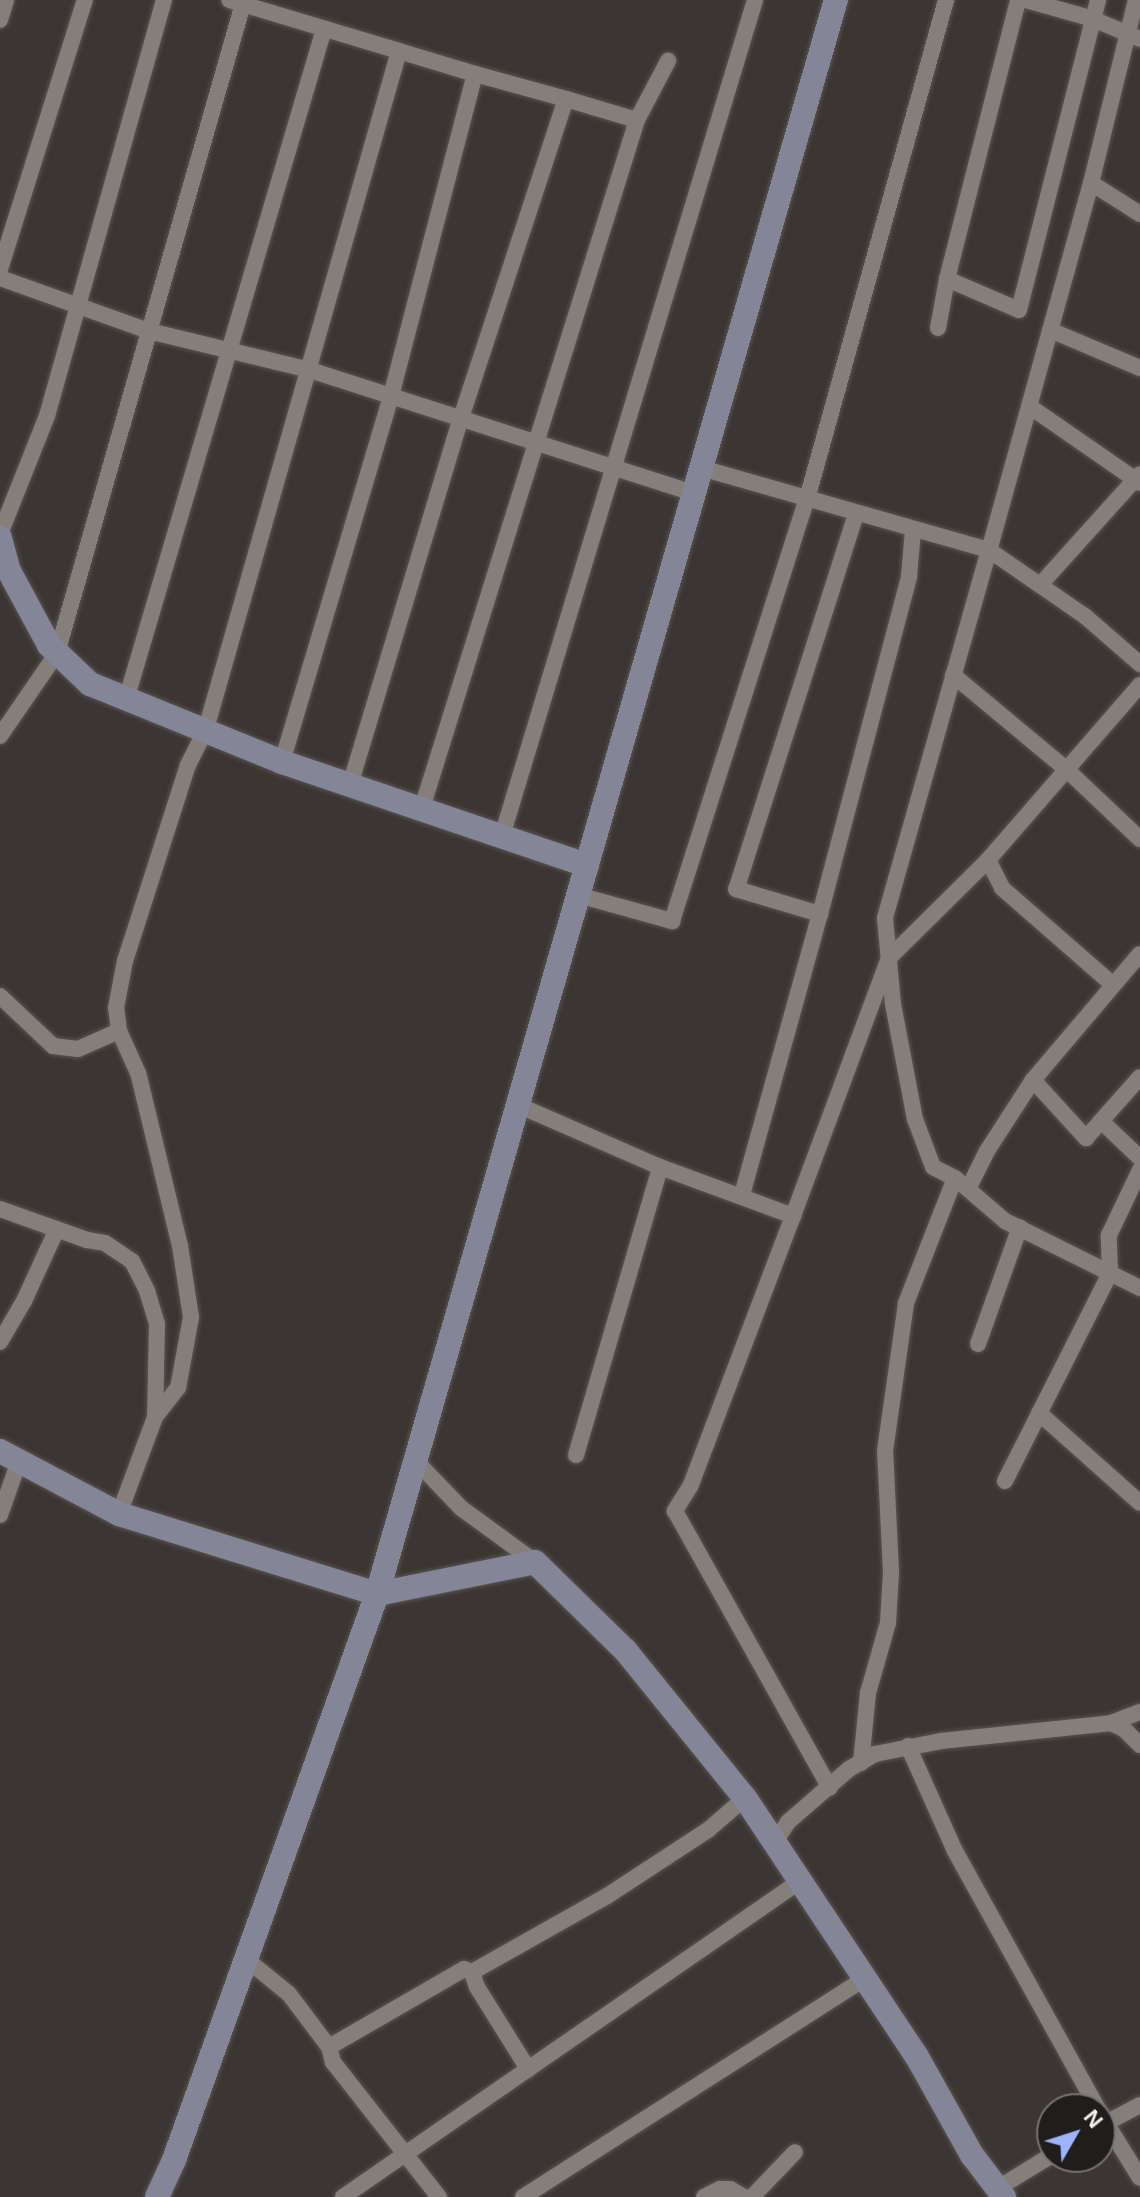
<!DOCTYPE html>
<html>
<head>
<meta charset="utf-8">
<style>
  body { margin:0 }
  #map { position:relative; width:1140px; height:2197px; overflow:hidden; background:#3b3533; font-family:Arial,sans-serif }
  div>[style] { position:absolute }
  .roads { filter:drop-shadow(0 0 2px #595452) drop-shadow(0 0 2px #595452) }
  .street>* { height:16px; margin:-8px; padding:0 8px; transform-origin:8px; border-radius:8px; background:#857f7c }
  .secondary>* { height:24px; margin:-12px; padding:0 12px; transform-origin:12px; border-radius:12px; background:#848697 }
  span { translate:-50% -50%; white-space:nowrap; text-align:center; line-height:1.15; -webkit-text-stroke:7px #201d1c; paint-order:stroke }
  .north { position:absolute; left:1036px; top:2093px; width:80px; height:80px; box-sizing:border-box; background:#201d1c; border:2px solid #757271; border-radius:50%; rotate:51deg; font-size:22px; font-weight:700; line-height:32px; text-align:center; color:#f5f1f0 }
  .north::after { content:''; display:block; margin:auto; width:28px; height:36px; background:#9eb3fd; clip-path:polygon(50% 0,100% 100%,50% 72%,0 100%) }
</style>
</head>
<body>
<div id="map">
  <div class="roads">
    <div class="street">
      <div style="left:1026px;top:0;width:70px;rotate:15.8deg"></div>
      <div style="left:1093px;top:19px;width:51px;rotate:23.1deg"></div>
      <div style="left:1136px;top:0;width:188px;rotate:103.8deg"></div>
      <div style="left:1091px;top:183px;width:58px;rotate:32.3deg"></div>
      <div style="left:0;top:20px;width:21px;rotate:-73deg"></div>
      <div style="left:637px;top:120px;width:67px;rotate:-62.3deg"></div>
      <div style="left:1091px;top:183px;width:381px;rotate:105.5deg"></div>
      <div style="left:989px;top:550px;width:118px;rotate:34.6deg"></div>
      <div style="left:1086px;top:617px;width:72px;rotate:41deg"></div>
      <div style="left:0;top:269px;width:282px;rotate:-72.5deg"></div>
      <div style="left:0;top:278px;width:158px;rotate:19.6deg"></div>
      <div style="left:149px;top:331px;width:166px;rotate:13.6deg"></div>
      <div style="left:310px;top:370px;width:403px;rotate:17.8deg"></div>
      <div style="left:947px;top:279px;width:78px;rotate:23.3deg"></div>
      <div style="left:1019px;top:310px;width:320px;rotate:-75.7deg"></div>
      <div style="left:938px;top:328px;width:50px;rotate:-79.6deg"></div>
      <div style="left:947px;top:279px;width:288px;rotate:-75.7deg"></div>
      <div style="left:1050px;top:330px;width:98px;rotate:22.9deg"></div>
      <div style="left:1029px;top:406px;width:135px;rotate:34.7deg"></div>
      <div style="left:701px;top:468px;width:299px;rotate:15.9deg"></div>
      <div style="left:989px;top:550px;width:382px;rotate:105.8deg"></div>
      <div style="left:885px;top:918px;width:86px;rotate:84.7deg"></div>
      <div style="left:893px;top:1004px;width:117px;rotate:79.2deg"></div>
      <div style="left:915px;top:1119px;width:51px;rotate:69.4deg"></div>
      <div style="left:933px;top:1167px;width:25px;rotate:27deg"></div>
      <div style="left:955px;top:1178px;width:66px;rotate:40.7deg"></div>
      <div style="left:1005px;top:1221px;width:151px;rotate:26.4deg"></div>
      <div style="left:856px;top:514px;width:394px;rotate:107.7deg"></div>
      <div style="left:736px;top:889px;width:88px;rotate:16.6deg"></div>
      <div style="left:820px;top:914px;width:350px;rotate:-75.2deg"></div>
      <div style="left:909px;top:576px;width:46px;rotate:-85deg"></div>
      <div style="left:0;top:534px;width:127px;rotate:-68.3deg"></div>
      <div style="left:47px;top:416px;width:432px;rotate:-74.3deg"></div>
      <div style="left:1040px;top:585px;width:149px;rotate:-48deg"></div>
      <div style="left:953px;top:675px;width:147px;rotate:39.8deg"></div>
      <div style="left:1066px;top:769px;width:102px;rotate:43.4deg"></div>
      <div style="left:126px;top:700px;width:700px;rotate:-73.56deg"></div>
      <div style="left:0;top:736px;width:101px;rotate:-55.5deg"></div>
      <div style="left:57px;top:653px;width:675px;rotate:-74.01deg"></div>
      <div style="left:282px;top:762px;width:382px;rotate:-73.4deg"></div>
      <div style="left:391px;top:396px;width:333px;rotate:-75.4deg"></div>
      <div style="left:475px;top:74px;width:79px;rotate:-163.2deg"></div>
      <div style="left:350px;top:785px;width:383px;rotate:-73.2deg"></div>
      <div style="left:461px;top:418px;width:336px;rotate:-71.8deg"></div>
      <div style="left:566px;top:99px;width:94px;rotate:-164.6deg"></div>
      <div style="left:422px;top:808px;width:721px;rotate:-72.65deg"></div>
      <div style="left:637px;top:120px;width:74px;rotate:-163.5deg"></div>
      <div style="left:502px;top:836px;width:873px;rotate:-73.16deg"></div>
      <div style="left:988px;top:860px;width:31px;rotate:63deg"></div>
      <div style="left:1002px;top:888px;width:147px;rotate:41.1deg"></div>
      <div style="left:578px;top:895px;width:98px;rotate:15.5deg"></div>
      <div style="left:672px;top:921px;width:443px;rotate:-72.3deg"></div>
      <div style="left:807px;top:499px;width:518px;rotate:-74.43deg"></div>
      <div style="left:0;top:996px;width:73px;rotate:43.3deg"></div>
      <div style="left:53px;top:1046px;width:25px;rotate:7deg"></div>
      <div style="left:78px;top:1049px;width:45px;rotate:-23.7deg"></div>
      <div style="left:1033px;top:1080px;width:165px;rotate:-49.7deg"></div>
      <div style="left:518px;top:1105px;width:155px;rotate:23.6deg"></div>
      <div style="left:660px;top:1167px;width:142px;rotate:20.2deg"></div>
      <div style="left:793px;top:1216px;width:275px;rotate:-69.6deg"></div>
      <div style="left:889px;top:958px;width:139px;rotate:-44.7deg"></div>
      <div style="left:988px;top:860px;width:232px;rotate:-49deg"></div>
      <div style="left:1101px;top:1121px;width:54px;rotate:43.5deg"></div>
      <div style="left:968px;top:1189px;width:42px;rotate:-63.4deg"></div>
      <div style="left:987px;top:1151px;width:85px;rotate:-57.1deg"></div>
      <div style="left:1033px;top:1080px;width:79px;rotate:47.6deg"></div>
      <div style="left:1086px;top:1138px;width:81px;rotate:-48.5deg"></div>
      <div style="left:742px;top:1195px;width:292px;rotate:-74.5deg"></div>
      <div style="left:0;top:1209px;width:92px;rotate:19.6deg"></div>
      <div style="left:87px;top:1240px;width:18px;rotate:9deg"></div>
      <div style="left:105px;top:1243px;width:32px;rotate:34deg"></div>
      <div style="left:132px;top:1261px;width:34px;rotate:63deg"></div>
      <div style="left:147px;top:1291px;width:34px;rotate:73deg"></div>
      <div style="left:157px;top:1324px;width:93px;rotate:91.2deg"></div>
      <div style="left:793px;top:1216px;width:288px;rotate:110.8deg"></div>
      <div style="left:691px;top:1485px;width:31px;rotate:122deg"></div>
      <div style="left:675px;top:1511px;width:317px;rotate:60.8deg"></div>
      <div style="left:0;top:1342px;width:48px;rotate:-59.7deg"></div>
      <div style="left:24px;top:1301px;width:79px;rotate:-65.4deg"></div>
      <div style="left:978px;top:1344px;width:124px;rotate:-70.3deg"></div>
      <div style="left:1039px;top:1413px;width:135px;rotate:41.7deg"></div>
      <div style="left:576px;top:1455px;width:300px;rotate:-73.7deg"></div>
      <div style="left:415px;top:1460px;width:66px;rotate:46.2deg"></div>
      <div style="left:461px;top:1508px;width:92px;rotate:36.1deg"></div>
      <div style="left:1005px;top:1481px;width:233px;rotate:-63.2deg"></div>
      <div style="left:1110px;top:1273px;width:38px;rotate:-92deg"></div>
      <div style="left:1109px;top:1235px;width:72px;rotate:-64.5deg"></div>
      <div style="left:119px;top:1514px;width:103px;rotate:-69.6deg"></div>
      <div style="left:155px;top:1417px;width:37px;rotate:-52deg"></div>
      <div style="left:178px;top:1388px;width:72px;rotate:-79.6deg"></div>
      <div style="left:191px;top:1317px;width:72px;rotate:-98.8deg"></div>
      <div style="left:180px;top:1246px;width:178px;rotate:-103.6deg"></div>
      <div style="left:138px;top:1073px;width:46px;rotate:-114.3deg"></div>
      <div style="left:119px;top:1031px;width:23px;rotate:-97deg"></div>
      <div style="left:116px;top:1008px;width:48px;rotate:-79.2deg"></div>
      <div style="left:125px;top:961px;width:206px;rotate:-72.2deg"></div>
      <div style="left:188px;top:765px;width:40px;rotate:-63.4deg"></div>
      <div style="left:206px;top:729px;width:705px;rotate:-74.11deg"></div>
      <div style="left:399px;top:51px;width:177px;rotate:-163.3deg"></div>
      <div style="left:0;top:1515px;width:57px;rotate:-70.6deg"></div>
      <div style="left:1111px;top:1723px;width:14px;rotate:25deg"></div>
      <div style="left:1124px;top:1729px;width:23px;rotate:45deg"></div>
      <div style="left:908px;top:1746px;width:115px;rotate:65.9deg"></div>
      <div style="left:955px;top:1851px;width:295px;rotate:61deg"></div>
      <div style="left:861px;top:1763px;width:70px;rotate:-84.3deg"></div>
      <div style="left:868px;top:1693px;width:73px;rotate:-74.1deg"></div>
      <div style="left:888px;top:1623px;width:51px;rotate:-86.6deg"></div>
      <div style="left:891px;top:1572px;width:121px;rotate:-92.8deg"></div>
      <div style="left:885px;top:1451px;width:149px;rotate:-81.9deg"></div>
      <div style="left:906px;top:1303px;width:134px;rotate:-68.6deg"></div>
      <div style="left:775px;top:1842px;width:24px;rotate:-57deg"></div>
      <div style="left:788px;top:1822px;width:81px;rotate:-41deg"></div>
      <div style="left:849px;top:1769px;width:30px;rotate:-30deg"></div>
      <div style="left:875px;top:1754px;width:67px;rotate:-11.1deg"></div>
      <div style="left:941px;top:1741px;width:171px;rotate:-6deg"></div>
      <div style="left:1111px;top:1723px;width:31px;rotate:-21deg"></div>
      <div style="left:246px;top:1959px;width:55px;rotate:39.1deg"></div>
      <div style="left:289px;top:1994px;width:66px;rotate:53deg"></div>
      <div style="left:329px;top:2047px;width:16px;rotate:75deg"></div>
      <div style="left:333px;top:2062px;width:172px;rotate:51.9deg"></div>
      <div style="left:472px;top:1972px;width:16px;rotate:72deg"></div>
      <div style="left:477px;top:1987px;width:97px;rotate:58.1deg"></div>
      <div style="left:329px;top:2047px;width:156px;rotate:-30deg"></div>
      <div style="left:464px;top:1969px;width:9px;rotate:21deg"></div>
      <div style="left:472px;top:1972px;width:155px;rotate:-29.4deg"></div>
      <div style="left:607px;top:1896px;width:121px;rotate:-33.2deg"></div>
      <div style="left:708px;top:1830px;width:49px;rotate:-40.9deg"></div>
      <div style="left:1100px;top:2113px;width:76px;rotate:58.4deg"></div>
      <div style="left:1100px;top:2126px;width:45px;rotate:-27.7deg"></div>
      <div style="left:998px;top:2188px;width:63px;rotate:-31.4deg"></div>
      <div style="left:343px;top:2197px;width:556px;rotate:-34.66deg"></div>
      <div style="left:523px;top:2197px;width:406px;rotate:-32.6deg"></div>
      <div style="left:704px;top:2197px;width:18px;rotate:-27deg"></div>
      <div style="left:720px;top:2189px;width:10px"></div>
      <div style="left:730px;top:2189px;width:16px;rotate:30deg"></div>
      <div style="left:752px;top:2197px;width:62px;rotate:-46.3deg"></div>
    </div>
    <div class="secondary">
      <div style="left:0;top:538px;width:34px;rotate:75deg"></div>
      <div style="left:9px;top:571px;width:84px;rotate:61.6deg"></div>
      <div style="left:49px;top:645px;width:57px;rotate:43.6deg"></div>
      <div style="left:90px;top:684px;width:207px;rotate:22.1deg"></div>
      <div style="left:282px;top:762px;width:322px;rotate:18.7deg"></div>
      <div style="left:0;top:1451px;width:135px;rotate:27.9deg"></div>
      <div style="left:119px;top:1514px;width:270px;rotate:17.2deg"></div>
      <div style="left:377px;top:1594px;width:161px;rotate:-11.4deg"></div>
      <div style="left:535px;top:1562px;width:126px;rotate:44.4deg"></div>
      <div style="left:625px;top:1650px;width:191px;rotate:51deg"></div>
      <div style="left:745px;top:1798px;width:309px;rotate:56.4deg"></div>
      <div style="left:916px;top:2055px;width:115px;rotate:60.8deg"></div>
      <div style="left:972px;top:2155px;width:53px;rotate:52.7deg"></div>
      <div style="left:157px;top:2197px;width:41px;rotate:-65.3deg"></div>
      <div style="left:174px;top:2160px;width:601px;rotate:-70.27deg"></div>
      <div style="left:377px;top:1594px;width:1659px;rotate:-73.94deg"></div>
    </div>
  </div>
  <div class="north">N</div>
</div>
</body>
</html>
